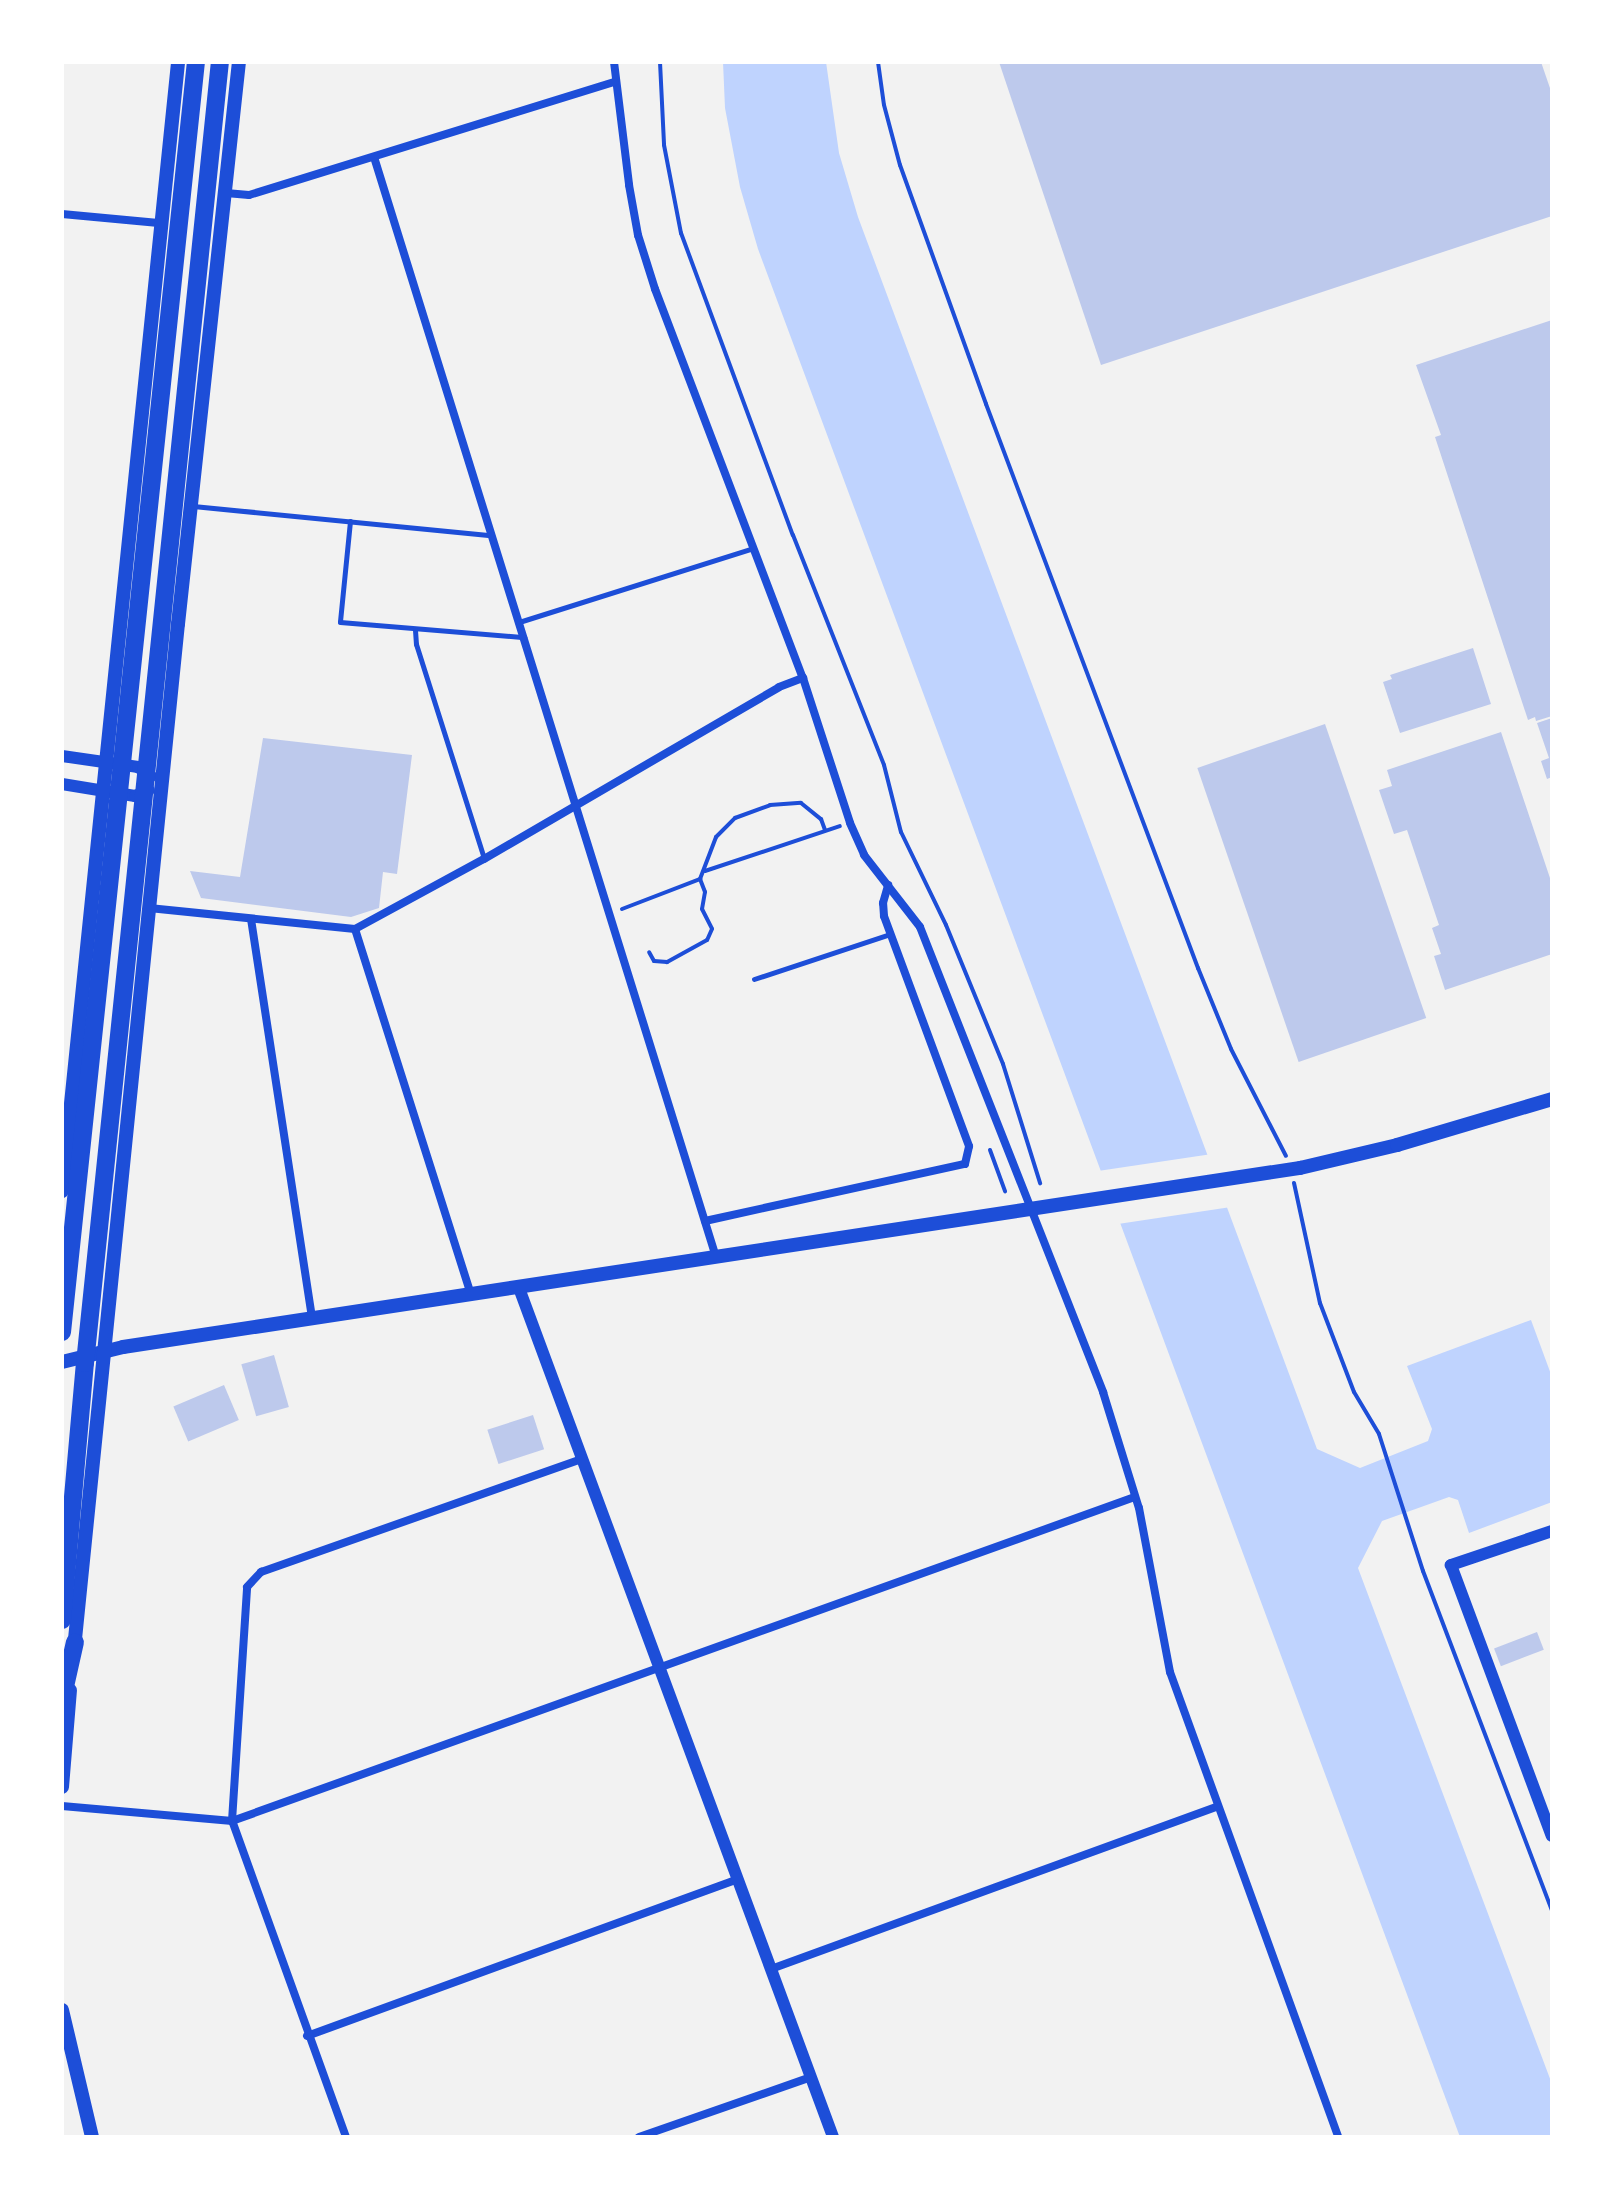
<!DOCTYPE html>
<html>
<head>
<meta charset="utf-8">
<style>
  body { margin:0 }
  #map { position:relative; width:1614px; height:2199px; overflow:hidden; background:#f2f2f2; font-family:Helvetica,sans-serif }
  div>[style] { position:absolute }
  .water>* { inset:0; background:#bfd3fe }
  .pier>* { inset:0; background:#f2f2f2 }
  .building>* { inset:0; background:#bdc9ec; transform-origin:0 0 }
  .path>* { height:4px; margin:-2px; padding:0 2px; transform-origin:2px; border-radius:2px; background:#1d4ed8 }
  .service>* { height:5px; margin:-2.5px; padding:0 2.5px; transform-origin:2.5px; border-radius:2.5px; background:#1d4ed8 }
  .minor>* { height:8px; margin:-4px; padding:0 4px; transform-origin:4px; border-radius:4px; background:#1d4ed8 }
  .tertiary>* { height:12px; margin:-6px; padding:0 6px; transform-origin:6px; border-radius:6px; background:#1d4ed8 }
  .secondary>* { height:14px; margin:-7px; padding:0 7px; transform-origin:7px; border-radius:7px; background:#1d4ed8 }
  .motorway>* { height:18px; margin:-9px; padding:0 9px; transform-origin:9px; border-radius:9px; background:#1d4ed8 }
  span { translate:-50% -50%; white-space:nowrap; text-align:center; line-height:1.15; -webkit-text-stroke:8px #fff; paint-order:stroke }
  .frame { position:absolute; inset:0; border:64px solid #fff; pointer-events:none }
</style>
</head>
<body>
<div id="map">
  <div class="water">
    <div style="clip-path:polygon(723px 62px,826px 62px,839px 153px,858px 217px,1317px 1449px,1360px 1468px,1428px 1441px,1432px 1429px,1407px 1366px,1531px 1320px,1552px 1377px,1552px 1502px,1469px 1533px,1458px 1500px,1449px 1497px,1382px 1521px,1358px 1568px,1552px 2084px,1552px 2137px,1460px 2137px,758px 249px,740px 187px,725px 108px)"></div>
  </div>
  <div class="pier">
    <div style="clip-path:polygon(1212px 1154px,1231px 1207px,1118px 1224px,1098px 1171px)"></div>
  </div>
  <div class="building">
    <div style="clip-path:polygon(999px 62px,1541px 62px,1552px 94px,1552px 216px,1101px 365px)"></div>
    <div style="clip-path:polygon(1552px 320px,1552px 716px,1536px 721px,1535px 717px,1528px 720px,1435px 437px,1441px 435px,1416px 365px)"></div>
    <div style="clip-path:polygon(1473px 648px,1491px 704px,1400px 733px,1383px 682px,1392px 679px,1390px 675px)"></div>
    <div style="clip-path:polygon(1552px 718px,1552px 777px,1547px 779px,1541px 761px,1549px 758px,1537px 723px)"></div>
    <div style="left:1325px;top:724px;width:311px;height:135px;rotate:71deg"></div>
    <div style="clip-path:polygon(1501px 732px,1552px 884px,1552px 954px,1445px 990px,1434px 956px,1441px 954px,1432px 928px,1439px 925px,1407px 830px,1394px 834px,1379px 790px,1392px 786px,1387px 770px)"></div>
    <div style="clip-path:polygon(263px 738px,412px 755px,397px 874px,383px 872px,379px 908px,351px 917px,201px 898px,190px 871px,240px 877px)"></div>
    <div style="left:274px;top:1355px;width:54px;height:34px;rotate:74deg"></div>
    <div style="left:224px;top:1385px;width:38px;height:55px;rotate:67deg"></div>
    <div style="left:533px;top:1415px;width:36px;height:48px;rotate:72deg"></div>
    <div style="left:1537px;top:1632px;width:19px;height:46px;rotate:69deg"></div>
  </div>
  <div class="path">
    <div style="left:660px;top:62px;width:83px;rotate:87.2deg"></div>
    <div style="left:664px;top:145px;width:90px;rotate:79.1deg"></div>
    <div style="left:681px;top:233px;width:322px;rotate:69.7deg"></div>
    <div style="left:793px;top:535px;width:247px;rotate:68.4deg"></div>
    <div style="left:884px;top:765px;width:69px;rotate:75.8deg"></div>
    <div style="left:901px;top:832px;width:103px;rotate:64.2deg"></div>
    <div style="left:946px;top:925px;width:150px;rotate:67.7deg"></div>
    <div style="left:1003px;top:1064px;width:125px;rotate:72.7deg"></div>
    <div style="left:878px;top:62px;width:43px;rotate:82.1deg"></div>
    <div style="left:884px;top:105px;width:62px;rotate:75.1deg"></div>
    <div style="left:900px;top:165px;width:254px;rotate:70.2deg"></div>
    <div style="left:986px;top:404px;width:603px;rotate:69.4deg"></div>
    <div style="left:1198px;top:968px;width:87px;rotate:67.8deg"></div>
    <div style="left:1231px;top:1049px;width:120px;rotate:62.8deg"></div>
    <div style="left:705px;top:871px;width:142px;rotate:-18.4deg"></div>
    <div style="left:700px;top:879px;width:45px;rotate:-69.1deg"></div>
    <div style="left:716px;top:837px;width:27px;rotate:-45deg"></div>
    <div style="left:735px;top:818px;width:37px;rotate:-20deg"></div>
    <div style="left:770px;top:805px;width:31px;rotate:-4deg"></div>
    <div style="left:801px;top:803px;width:26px;rotate:39deg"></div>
    <div style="left:821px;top:819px;width:12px;rotate:70deg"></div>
    <div style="left:622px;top:909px;width:84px;rotate:-21deg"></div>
    <div style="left:700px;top:879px;width:14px;rotate:69deg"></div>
    <div style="left:705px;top:892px;width:17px;rotate:100deg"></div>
    <div style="left:702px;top:909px;width:22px;rotate:63deg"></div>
    <div style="left:712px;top:929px;width:12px;rotate:114deg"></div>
    <div style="left:707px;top:940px;width:46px;rotate:151.2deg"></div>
    <div style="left:667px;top:962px;width:13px;rotate:-176deg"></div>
    <div style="left:654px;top:961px;width:10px;rotate:-119deg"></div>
    <div style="left:990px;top:1150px;width:44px;rotate:69.9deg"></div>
    <div style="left:1294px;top:1183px;width:123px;rotate:77.8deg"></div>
    <div style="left:1320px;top:1303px;width:95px;rotate:69.1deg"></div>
    <div style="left:1354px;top:1392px;width:49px;rotate:59.2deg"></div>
    <div style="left:1379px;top:1434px;width:144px;rotate:72.2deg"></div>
    <div style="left:1423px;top:1571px;width:363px;rotate:69.2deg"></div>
  </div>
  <div class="service">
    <div style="left:193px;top:506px;width:299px;rotate:5.6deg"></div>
    <div style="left:350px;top:521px;width:101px;rotate:95.7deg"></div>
    <div style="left:340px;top:622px;width:185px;rotate:4.7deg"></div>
    <div style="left:519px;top:622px;width:243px;rotate:-17.5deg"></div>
    <div style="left:415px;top:630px;width:14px;rotate:86deg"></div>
    <div style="left:416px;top:644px;width:225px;rotate:72.4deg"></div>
    <div style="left:754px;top:979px;width:143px;rotate:-18.3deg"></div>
  </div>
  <div class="minor">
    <div style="left:614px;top:62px;width:124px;rotate:83deg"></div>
    <div style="left:629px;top:185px;width:51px;rotate:79.8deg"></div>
    <div style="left:638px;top:235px;width:57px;rotate:72.5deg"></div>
    <div style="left:655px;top:289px;width:416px;rotate:69.2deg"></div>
    <div style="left:803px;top:678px;width:152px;rotate:72deg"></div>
    <div style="left:850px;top:823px;width:35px;rotate:66deg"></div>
    <div style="left:864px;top:855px;width:91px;rotate:52.1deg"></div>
    <div style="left:920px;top:927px;width:500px;rotate:68.5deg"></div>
    <div style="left:1103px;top:1392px;width:121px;rotate:72.8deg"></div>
    <div style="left:1139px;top:1508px;width:167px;rotate:79.3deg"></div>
    <div style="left:1170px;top:1672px;width:494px;rotate:70.1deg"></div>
    <div style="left:374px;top:157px;width:1152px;rotate:72.73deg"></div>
    <div style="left:226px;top:193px;width:23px;rotate:5deg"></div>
    <div style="left:249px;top:195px;width:383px;rotate:-17.2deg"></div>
    <div style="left:62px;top:214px;width:97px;rotate:5.3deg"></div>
    <div style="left:149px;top:908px;width:207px;rotate:5.8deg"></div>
    <div style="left:355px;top:929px;width:147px;rotate:-28.5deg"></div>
    <div style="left:484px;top:859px;width:341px;rotate:-30.2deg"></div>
    <div style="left:779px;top:687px;width:26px;rotate:-21deg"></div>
    <div style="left:251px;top:919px;width:405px;rotate:81.3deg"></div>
    <div style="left:355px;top:929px;width:384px;rotate:72.4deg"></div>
    <div style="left:705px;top:1221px;width:266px;rotate:-12.4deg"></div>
    <div style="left:965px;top:1164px;width:18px;rotate:-77deg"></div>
    <div style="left:969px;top:1146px;width:245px;rotate:-110.3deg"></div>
    <div style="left:884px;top:916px;width:13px;rotate:-94deg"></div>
    <div style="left:883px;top:903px;width:19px;rotate:-74deg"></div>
    <div style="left:62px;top:1806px;width:171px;rotate:5deg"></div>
    <div style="left:232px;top:1821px;width:959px;rotate:-19.74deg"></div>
    <div style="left:771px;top:1969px;width:475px;rotate:-20deg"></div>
    <div style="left:307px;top:2036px;width:459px;rotate:-20deg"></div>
    <div style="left:346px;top:2137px;width:336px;rotate:-109.8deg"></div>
    <div style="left:232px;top:1821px;width:234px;rotate:-86.3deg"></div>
    <div style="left:247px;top:1587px;width:21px;rotate:-47deg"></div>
    <div style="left:261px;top:1572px;width:340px;rotate:-19.4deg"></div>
    <div style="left:639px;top:2137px;width:182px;rotate:-19.2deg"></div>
  </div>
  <div class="tertiary">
    <div style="left:62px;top:756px;width:77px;rotate:8.2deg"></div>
    <div style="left:138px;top:767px;width:16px;rotate:35deg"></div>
    <div style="left:62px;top:784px;width:74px;rotate:9.3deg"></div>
    <div style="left:135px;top:796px;width:15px;rotate:-23deg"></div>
    <div style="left:519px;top:1288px;width:905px;rotate:69.7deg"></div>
    <div style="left:1552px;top:1531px;width:107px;rotate:161.4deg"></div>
    <div style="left:1451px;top:1565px;width:289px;rotate:69.6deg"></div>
  </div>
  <div class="secondary">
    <div style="left:62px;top:1191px;width:1135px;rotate:-84.13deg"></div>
    <div style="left:62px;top:1362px;width:63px;rotate:-13.8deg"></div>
    <div style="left:123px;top:1347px;width:1191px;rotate:-8.65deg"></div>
    <div style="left:1300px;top:1168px;width:100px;rotate:-13.3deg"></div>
    <div style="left:1397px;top:1145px;width:162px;rotate:-16.5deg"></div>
    <div style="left:74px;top:1649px;width:1030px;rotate:-84.21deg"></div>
    <div style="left:178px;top:624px;width:565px;rotate:-83.81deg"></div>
    <div style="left:62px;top:1787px;width:97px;rotate:-85.3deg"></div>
    <div style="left:62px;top:2010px;width:130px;rotate:76.7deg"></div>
  </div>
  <div class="motorway">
    <div style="left:62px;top:1332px;width:1277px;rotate:-83.98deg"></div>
    <div style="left:62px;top:1620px;width:258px;rotate:-84.9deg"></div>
    <div style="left:85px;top:1363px;width:1308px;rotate:-84.08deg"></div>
    <div style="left:62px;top:1700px;width:59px;rotate:-77.4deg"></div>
  </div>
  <div class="frame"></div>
</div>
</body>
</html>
